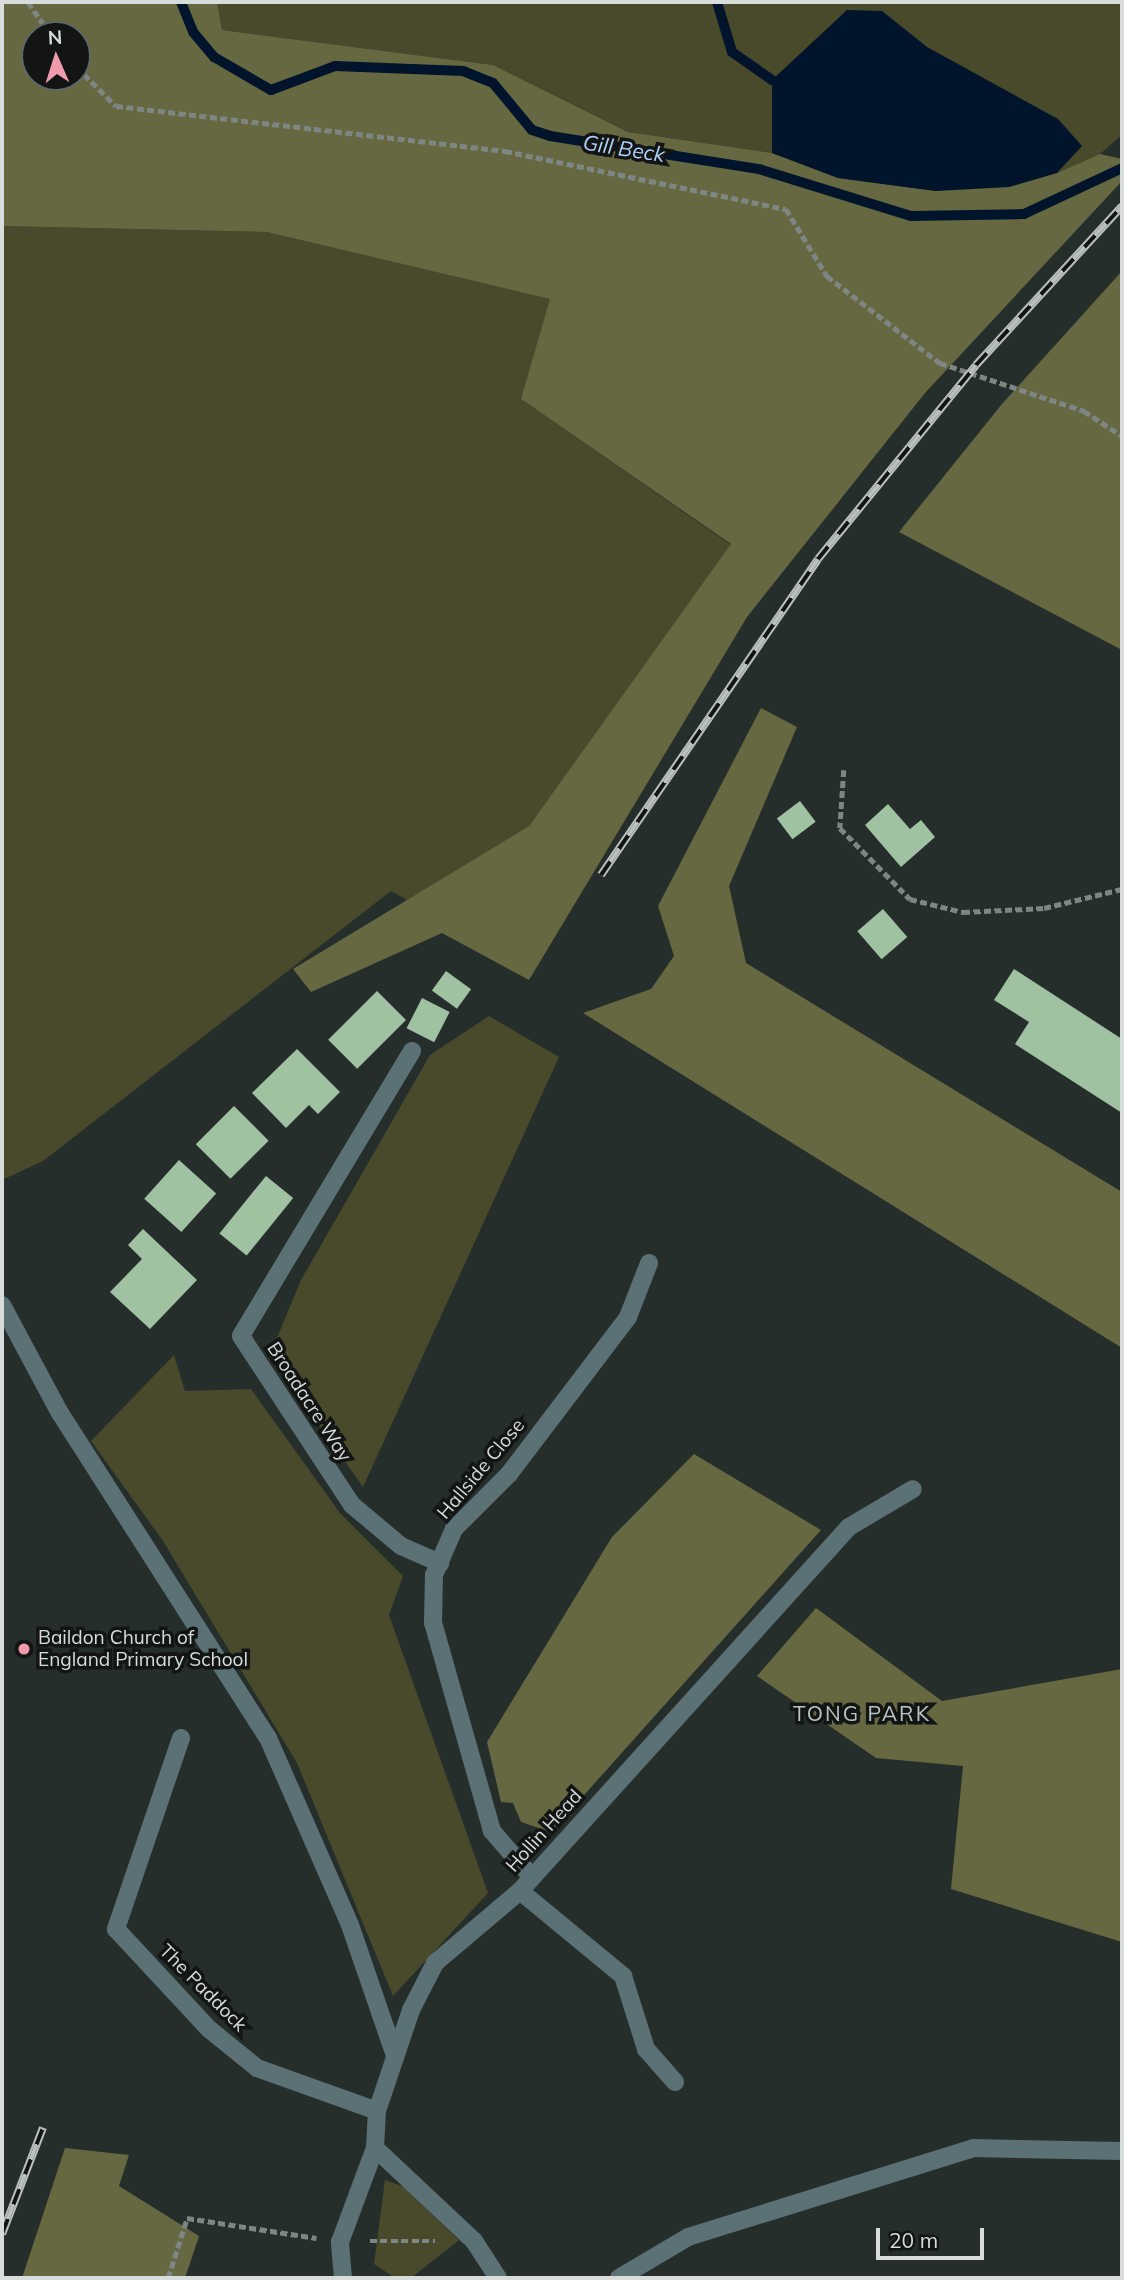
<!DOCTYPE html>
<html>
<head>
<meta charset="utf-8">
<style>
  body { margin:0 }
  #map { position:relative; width:1124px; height:2280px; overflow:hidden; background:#262e2c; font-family:Mulish,sans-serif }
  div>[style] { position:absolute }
  .green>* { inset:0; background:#484a2b }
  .forest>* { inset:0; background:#666841 }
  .water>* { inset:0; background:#00142b }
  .stream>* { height:10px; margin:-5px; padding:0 5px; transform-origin:5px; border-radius:5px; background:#00142b }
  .building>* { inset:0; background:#a1c2a2; transform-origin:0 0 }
  .path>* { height:4.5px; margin-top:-2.25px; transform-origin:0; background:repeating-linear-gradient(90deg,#7e8583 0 7px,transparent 0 10.5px) }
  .minor>* { height:18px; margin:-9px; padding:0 9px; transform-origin:9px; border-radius:9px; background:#5c7176 }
  .rail>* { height:8px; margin-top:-4px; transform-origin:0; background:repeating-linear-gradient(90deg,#121514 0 16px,#bac0be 0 32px); box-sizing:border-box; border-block:2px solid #bac0be }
  .dots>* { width:19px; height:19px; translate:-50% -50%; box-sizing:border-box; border:4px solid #121514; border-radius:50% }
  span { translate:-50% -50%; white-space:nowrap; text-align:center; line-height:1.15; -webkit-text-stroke:7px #121514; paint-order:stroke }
  .street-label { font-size:19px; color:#d8dddb }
  .poi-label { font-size:19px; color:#d8dddb }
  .left { translate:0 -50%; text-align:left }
  .water-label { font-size:21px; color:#afd4fd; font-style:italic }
  .neighbourhood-label { font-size:21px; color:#bbc5c2; letter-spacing:2px }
  .frame { position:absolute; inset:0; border:4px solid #d8dddb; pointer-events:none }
  .north { position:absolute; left:21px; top:21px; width:70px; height:70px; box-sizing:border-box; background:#121514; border:2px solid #616564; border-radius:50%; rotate:357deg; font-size:19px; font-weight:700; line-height:28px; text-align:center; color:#d8dddb }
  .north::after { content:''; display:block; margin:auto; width:24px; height:32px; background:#f29aad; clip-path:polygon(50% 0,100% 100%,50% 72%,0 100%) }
  .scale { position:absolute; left:876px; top:2228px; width:108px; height:32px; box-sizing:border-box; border:4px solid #d8dddb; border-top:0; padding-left:9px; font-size:21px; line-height:24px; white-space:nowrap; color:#d8dddb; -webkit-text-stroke:5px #121514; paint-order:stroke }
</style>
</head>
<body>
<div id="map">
  <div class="green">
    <div style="clip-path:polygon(217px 2px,1122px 2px,1122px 135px,1100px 154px,1057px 173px,838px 178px,772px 153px,628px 132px,493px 65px,222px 30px)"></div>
    <div style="clip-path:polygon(2px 226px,267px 232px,551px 299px,521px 399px,731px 545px,529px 826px,407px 900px,391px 891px,43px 1161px,2px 1180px)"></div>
    <div style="clip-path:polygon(489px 1016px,559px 1057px,363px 1487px,270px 1355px,301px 1280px,430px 1055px)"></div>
    <div style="clip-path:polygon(174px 1355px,185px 1391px,251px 1389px,340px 1513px,403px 1576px,389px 1615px,488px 1893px,393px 1996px,297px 1763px,163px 1541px,91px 1441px)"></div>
    <div style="clip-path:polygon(385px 2180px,404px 2187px,459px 2240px,411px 2278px,395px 2278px,374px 2264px)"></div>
  </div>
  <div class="forest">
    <div style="clip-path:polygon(evenodd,2px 2px,217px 2px,222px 30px,493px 65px,628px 132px,772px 153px,838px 178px,936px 191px,1057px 173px,1100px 154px,1122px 159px,1122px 181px,925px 393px,747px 617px,529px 980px,442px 933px,311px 992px,293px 969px,529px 826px,731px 544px,521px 399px,550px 299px,267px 232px,2px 226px,2px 2px,35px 35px,77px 35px,77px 77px,35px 77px,35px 35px)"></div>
    <div style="clip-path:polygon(1122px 271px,1122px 650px,899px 532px,1002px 404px)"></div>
    <div style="clip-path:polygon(761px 708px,797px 727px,729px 886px,746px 963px,1122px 1192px,1122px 1348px,583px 1013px,651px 989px,674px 956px,658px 906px)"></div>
    <div style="clip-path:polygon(694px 1454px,821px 1530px,551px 1832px,521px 1822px,513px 1803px,501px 1802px,487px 1742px,612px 1537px)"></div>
    <div style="clip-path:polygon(816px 1608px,942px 1701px,1122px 1669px,1122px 1942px,951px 1889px,963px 1766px,876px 1758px,757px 1676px)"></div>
    <div style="clip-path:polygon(65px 2148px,129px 2155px,119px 2186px,199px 2236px,185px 2278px,22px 2278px)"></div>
  </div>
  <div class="water">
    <div style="clip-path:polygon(847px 10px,882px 11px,927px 47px,1058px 119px,1082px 146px,1057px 173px,1009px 187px,936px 191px,838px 178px,772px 153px,772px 80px)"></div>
  </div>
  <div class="stream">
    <div style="left:181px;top:2px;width:32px;rotate:68deg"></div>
    <div style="left:193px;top:32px;width:33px;rotate:50deg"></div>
    <div style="left:214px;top:57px;width:66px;rotate:30.1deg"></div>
    <div style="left:271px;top:90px;width:68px;rotate:-20.6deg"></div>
    <div style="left:335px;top:66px;width:128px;rotate:2.2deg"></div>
    <div style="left:463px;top:71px;width:32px;rotate:22deg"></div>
    <div style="left:493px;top:83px;width:61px;rotate:50.3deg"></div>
    <div style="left:532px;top:130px;width:19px;rotate:18deg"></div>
    <div style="left:550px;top:136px;width:212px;rotate:9deg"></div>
    <div style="left:759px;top:169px;width:159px;rotate:17.2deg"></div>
    <div style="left:911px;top:216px;width:113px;rotate:-1deg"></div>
    <div style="left:1024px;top:214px;width:108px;rotate:-25.1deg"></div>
    <div style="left:717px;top:2px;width:52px;rotate:73.3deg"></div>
    <div style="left:732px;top:52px;width:49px;rotate:35deg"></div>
  </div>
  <div class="building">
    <div style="left:800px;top:801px;width:26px;height:29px;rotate:53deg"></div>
    <div style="clip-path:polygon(888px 804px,910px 829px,921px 820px,935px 837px,901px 867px,865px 825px)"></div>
    <div style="left:883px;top:909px;width:37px;height:34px;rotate:49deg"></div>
    <div style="clip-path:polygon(1014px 969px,1122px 1039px,1122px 1113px,1015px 1044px,1029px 1022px,994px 1000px)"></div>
    <div style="left:446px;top:971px;width:31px;height:24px;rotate:36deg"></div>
    <div style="left:377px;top:991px;width:41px;height:69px;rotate:45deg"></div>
    <div style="left:422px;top:998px;width:31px;height:34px;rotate:27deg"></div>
    <div style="clip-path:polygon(297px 1049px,340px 1092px,318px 1114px,309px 1105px,286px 1128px,252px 1093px)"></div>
    <div style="left:234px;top:1106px;width:49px;height:54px;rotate:45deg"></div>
    <div style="left:179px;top:1160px;width:50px;height:52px;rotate:42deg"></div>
    <div style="left:266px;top:1176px;width:35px;height:74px;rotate:39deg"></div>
    <div style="clip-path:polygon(143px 1229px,197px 1280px,150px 1329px,110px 1292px,142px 1259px,128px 1245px)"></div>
  </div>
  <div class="path">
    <div style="left:28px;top:2px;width:40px;rotate:55.1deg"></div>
    <div style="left:77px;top:67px;width:55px;rotate:45deg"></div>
    <div style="left:116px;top:106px;width:392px;rotate:6.6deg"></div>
    <div style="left:505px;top:151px;width:287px;rotate:11.7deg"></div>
    <div style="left:786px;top:209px;width:79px;rotate:58.5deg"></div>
    <div style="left:827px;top:276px;width:143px;rotate:37.6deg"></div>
    <div style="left:940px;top:363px;width:152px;rotate:18.4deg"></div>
    <div style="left:1084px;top:411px;width:45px;rotate:33.3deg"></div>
    <div style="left:844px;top:770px;width:58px;rotate:93.9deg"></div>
    <div style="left:840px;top:828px;width:100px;rotate:45.4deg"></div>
    <div style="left:910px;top:899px;width:55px;rotate:13.8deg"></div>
    <div style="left:963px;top:912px;width:81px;rotate:-2.8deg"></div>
    <div style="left:1044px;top:908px;width:80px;rotate:-13.7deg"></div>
    <div style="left:370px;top:2241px;width:65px"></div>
    <div style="left:168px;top:2278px;width:63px;rotate:-72.4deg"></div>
    <div style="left:187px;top:2218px;width:131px;rotate:8.8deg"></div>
  </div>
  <div class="minor">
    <div style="left:412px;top:1051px;width:332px;rotate:121deg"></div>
    <div style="left:241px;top:1336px;width:202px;rotate:56.7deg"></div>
    <div style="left:352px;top:1505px;width:64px;rotate:39.9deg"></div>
    <div style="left:401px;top:1546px;width:43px;rotate:23.6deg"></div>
    <div style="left:2px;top:1305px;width:123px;rotate:61.8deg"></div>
    <div style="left:60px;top:1413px;width:386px;rotate:57.4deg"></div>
    <div style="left:268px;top:1738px;width:204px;rotate:66.3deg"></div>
    <div style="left:350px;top:1925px;width:139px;rotate:71deg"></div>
    <div style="left:181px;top:1738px;width:202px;rotate:108.8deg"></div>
    <div style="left:116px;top:1929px;width:137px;rotate:47.1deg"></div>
    <div style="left:209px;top:2029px;width:62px;rotate:39.1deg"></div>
    <div style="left:257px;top:2068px;width:127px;rotate:19.7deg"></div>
    <div style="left:531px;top:1876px;width:60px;rotate:-130.9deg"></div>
    <div style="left:492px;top:1831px;width:216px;rotate:-105.8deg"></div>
    <div style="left:433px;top:1623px;width:48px;rotate:-88.8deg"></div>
    <div style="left:434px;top:1575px;width:50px;rotate:-66.5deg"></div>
    <div style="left:454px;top:1529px;width:78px;rotate:-45deg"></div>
    <div style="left:509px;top:1474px;width:197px;rotate:-52.8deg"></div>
    <div style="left:628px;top:1317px;width:58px;rotate:-68.7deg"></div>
    <div style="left:520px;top:1891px;width:134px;rotate:39.5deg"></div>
    <div style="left:623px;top:1976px;width:77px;rotate:72.5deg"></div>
    <div style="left:646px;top:2049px;width:44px;rotate:48.7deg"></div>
    <div style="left:375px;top:2148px;width:136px;rotate:43.2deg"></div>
    <div style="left:474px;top:2241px;width:44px;rotate:57deg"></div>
    <div style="left:343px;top:2278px;width:36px;rotate:-95deg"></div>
    <div style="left:340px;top:2242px;width:100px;rotate:-69.6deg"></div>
    <div style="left:375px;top:2148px;width:37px;rotate:-87deg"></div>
    <div style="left:377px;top:2111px;width:107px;rotate:-71.4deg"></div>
    <div style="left:411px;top:2010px;width:53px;rotate:-62.9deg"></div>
    <div style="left:435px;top:1963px;width:111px;rotate:-40.3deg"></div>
    <div style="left:520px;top:1891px;width:491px;rotate:-47.9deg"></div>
    <div style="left:849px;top:1527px;width:74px;rotate:-30.7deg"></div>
    <div style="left:619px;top:2278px;width:80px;rotate:-30.7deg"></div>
    <div style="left:688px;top:2237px;width:299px;rotate:-17.3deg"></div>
    <div style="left:973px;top:2148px;width:149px;rotate:1.2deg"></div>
  </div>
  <div class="rail">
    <div style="left:601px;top:875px;width:383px;rotate:-55.5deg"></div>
    <div style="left:818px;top:559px;width:250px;rotate:-50.8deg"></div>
    <div style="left:976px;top:365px;width:216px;rotate:-47.4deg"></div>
    <div style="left:2px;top:2234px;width:114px;rotate:-68.9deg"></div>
  </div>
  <div class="dots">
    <div style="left:24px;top:1649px;background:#f29aad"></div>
  </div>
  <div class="street-label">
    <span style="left:309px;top:1402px;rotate:57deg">Broadacre Way</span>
    <span style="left:481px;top:1469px;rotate:-50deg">Hallside Close</span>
    <span style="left:544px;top:1831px;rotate:-48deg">Hollin Head</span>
    <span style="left:203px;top:1988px;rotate:45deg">The Paddock</span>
  </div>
  <div class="poi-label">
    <span class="left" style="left:38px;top:1649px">Baildon Church of<br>England Primary School</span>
  </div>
  <div class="water-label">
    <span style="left:624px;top:148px;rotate:9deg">Gill Beck</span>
  </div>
  <div class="neighbourhood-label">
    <span style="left:862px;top:1713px">TONG PARK</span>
  </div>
  <div class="frame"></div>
  <div class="north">N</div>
  <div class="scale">20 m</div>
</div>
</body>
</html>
